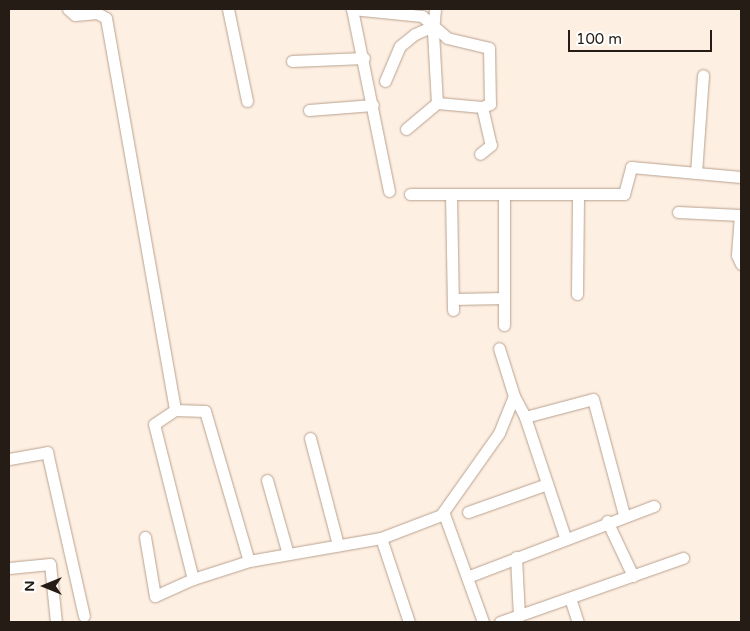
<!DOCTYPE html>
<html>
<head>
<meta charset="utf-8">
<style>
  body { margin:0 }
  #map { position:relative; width:750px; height:631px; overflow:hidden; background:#feefe3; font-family:"Varela Round",sans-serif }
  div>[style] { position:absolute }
  .roads { filter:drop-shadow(0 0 1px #b8a28e) drop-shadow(0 0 1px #b8a28e) }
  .street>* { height:11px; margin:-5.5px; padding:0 5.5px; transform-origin:5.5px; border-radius:5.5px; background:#fff }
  span { translate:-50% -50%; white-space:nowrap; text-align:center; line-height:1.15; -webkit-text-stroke:4.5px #fff; paint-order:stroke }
  .frame { position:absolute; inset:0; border:10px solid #251d15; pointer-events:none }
  .north { position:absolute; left:20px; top:561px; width:50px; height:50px; -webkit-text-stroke:4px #fff; paint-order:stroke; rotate:270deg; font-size:14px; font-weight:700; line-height:20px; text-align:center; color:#251d15 }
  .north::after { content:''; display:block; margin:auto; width:18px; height:22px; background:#251d15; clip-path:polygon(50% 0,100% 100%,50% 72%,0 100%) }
  .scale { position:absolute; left:568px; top:30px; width:144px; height:22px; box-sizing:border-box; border:2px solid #251d15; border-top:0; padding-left:6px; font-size:15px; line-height:18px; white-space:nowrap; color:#251d15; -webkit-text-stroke:4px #fff; paint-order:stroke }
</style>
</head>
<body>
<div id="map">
  <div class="roads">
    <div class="street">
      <div style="left:68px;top:9px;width:9px;rotate:41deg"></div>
      <div style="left:75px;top:15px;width:22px;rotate:-5deg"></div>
      <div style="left:97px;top:13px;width:10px;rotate:29deg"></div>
      <div style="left:106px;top:18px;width:398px;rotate:80deg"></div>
      <div style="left:175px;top:410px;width:25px;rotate:146deg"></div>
      <div style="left:154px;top:424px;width:160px;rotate:75.9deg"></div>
      <div style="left:228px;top:9px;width:94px;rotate:78.3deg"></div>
      <div style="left:435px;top:9px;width:23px;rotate:95deg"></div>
      <div style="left:433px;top:32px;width:71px;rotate:86.8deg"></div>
      <div style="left:292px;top:61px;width:72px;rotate:-2.4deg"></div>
      <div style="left:385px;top:81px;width:38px;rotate:-67deg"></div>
      <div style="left:400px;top:46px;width:19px;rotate:-39deg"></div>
      <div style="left:415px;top:34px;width:20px;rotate:-24deg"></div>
      <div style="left:309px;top:110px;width:64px;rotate:-4.5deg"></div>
      <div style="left:406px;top:129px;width:40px;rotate:-40deg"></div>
      <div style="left:437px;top:103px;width:45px;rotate:5.1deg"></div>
      <div style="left:696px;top:173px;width:98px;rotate:-85.9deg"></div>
      <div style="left:389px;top:191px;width:186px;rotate:-101.5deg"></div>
      <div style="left:352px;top:9px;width:70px;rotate:5.7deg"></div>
      <div style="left:422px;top:16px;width:33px;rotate:41deg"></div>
      <div style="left:447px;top:38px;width:43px;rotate:13.4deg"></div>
      <div style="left:489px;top:48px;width:56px;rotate:89deg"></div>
      <div style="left:490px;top:104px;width:9px;rotate:159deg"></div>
      <div style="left:482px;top:107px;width:39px;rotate:77deg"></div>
      <div style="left:491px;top:145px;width:14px;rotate:141deg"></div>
      <div style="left:410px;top:194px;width:214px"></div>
      <div style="left:624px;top:194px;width:28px;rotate:-75deg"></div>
      <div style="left:631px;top:167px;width:110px;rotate:5.2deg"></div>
      <div style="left:451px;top:194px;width:116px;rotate:89deg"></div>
      <div style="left:678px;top:212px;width:62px;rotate:2.8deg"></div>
      <div style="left:740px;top:215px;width:40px;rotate:94.3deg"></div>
      <div style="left:737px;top:255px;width:10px;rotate:66deg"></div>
      <div style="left:577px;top:294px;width:98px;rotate:-89.4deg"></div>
      <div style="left:453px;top:299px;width:51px;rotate:-1.1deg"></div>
      <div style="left:504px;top:325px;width:131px;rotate:-90deg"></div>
      <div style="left:514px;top:396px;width:24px;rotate:62deg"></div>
      <div style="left:525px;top:417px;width:126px;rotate:71.6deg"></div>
      <div style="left:175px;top:410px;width:30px;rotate:2deg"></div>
      <div style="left:205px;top:411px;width:156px;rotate:73.7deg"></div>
      <div style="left:525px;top:417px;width:70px;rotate:-14.8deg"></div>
      <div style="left:593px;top:399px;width:120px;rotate:75deg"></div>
      <div style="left:310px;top:438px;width:111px;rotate:75.3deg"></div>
      <div style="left:9px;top:459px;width:39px;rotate:-10deg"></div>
      <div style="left:47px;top:452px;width:168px;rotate:77.3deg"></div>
      <div style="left:267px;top:480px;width:77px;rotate:74.2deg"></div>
      <div style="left:468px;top:512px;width:84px;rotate:-19.5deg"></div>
      <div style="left:441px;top:515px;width:100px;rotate:-54.7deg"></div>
      <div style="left:499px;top:433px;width:40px;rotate:-68deg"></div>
      <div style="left:514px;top:396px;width:50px;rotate:-107.4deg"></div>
      <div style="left:607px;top:521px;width:61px;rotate:64.7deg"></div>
      <div style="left:145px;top:537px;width:60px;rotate:80.4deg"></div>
      <div style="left:155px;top:596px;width:42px;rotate:-24.1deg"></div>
      <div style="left:193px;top:579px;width:59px;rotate:-17.8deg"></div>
      <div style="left:249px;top:561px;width:134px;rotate:-9.9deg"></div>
      <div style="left:381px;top:538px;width:67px;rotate:-20.9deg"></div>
      <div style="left:444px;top:514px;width:115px;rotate:70.1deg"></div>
      <div style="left:381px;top:538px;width:89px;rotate:71.6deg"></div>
      <div style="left:516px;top:557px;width:59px;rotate:87.1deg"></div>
      <div style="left:9px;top:568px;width:41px;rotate:-5.6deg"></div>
      <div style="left:50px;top:564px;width:58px;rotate:84.1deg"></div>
      <div style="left:467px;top:577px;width:200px;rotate:-20.8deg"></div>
      <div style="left:570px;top:598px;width:25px;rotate:72deg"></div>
      <div style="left:500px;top:622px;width:194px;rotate:-19.3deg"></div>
    </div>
  </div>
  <div class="frame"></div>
  <div class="north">N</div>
  <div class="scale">100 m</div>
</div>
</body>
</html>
